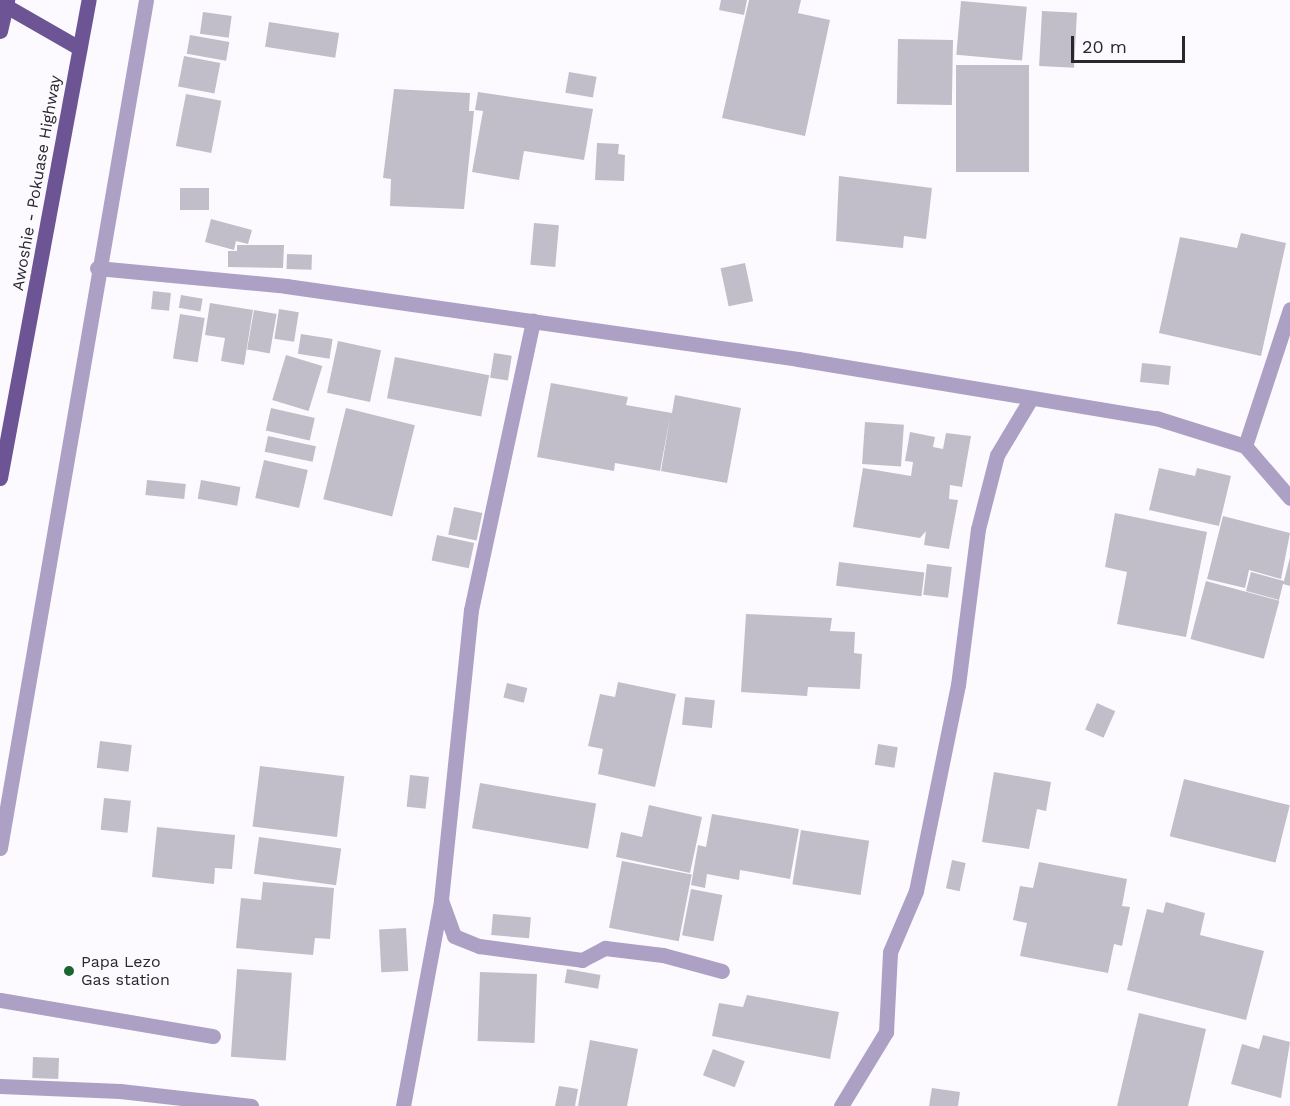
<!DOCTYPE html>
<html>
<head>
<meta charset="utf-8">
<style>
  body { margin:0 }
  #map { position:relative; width:1290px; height:1106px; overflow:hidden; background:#fcfaff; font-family:"Work Sans",sans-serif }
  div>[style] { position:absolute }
  .building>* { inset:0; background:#c1bec9; transform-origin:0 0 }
  .minor>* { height:15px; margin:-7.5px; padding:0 7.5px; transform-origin:7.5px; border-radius:7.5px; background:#ada0c5 }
  .major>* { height:15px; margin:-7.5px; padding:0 7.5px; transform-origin:7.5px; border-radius:7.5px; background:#6d5595 }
  .dots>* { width:16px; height:16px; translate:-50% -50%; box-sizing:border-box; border:3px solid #fcfaff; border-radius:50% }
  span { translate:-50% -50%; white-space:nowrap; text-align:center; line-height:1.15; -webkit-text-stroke:4.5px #fcfaff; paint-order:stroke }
  .street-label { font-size:16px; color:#28272b }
  .poi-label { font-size:16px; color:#28272b }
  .left { translate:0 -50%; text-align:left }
  .scale { position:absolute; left:1071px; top:36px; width:114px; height:27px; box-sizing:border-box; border:3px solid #28272b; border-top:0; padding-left:8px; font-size:18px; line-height:21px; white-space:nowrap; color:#28272b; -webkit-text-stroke:4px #fcfaff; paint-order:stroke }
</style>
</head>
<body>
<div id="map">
  <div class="building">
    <div style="clip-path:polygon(721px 0,747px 0,744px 15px,719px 10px)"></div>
    <div style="clip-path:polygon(749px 0,801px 0,798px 13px,830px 20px,805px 136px,722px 118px)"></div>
    <div style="left:961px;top:1px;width:66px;height:54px;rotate:5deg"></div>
    <div style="left:1042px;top:11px;width:35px;height:55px;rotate:3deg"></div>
    <div style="left:203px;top:12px;width:29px;height:22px;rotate:8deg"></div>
    <div style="left:269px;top:22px;width:71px;height:25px;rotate:9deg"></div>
    <div style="left:190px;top:35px;width:40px;height:19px;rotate:10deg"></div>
    <div style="left:898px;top:39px;width:55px;height:65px;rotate:1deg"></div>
    <div style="left:184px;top:56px;width:37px;height:31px;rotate:11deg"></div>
    <div style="left:956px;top:65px;width:73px;height:107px"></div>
    <div style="left:569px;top:72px;width:28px;height:21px;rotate:10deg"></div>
    <div style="clip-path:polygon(394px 89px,470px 93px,469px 111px,474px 111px,464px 209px,390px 206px,391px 179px,383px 178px)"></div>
    <div style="clip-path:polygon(478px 92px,593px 109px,584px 160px,524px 151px,519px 180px,472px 172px,483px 111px,475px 110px)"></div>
    <div style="left:186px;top:94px;width:36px;height:53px;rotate:11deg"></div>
    <div style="clip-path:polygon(597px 143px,619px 144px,618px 154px,625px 155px,624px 181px,595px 180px)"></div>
    <div style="clip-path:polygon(839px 176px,932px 188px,926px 239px,904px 236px,903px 248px,836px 241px)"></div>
    <div style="left:209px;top:188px;width:22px;height:29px;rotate:90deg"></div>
    <div style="clip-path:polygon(211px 219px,252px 230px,248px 244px,236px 241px,234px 250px,205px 242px)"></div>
    <div style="left:534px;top:223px;width:25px;height:42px;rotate:5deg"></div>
    <div style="clip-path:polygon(1241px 233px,1286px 243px,1261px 356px,1159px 333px,1180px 237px,1237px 248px)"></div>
    <div style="clip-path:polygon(237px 245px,284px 245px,283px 268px,228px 267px,228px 251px,237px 251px)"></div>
    <div style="left:287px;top:254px;width:25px;height:15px;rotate:2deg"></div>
    <div style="left:745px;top:263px;width:39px;height:25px;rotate:78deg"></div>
    <div style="left:153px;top:291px;width:18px;height:18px;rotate:6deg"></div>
    <div style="left:181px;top:295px;width:22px;height:13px;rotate:10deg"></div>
    <div style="clip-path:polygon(210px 303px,253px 310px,244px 365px,221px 361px,225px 338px,205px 335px)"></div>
    <div style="left:279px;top:309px;width:20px;height:30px;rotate:9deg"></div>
    <div style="left:254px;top:310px;width:23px;height:40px;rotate:10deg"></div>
    <div style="left:180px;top:314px;width:25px;height:45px;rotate:9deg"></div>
    <div style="left:301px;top:334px;width:32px;height:20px;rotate:9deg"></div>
    <div style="left:338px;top:341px;width:44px;height:53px;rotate:12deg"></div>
    <div style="left:494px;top:353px;width:18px;height:25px;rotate:9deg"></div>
    <div style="left:286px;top:355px;width:38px;height:47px;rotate:17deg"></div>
    <div style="left:395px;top:357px;width:96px;height:42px;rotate:11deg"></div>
    <div style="left:1142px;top:363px;width:29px;height:19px;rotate:6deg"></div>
    <div style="clip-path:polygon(551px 383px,628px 397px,626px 405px,672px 413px,675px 395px,741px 408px,727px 483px,661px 471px,670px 417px,660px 471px,615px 463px,614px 471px,537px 457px)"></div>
    <div style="left:271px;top:408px;width:45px;height:23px;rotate:13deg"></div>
    <div style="left:346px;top:408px;width:71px;height:94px;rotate:14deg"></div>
    <div style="left:865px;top:422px;width:39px;height:42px;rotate:4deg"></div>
    <div style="clip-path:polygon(910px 432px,935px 437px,933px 447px,943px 449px,946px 433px,971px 436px,962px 487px,950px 485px,949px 499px,958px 500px,949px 549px,924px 545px,926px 531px,920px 538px,853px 527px,863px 468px,911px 476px,913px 462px,905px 461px)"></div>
    <div style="left:268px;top:436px;width:49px;height:16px;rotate:12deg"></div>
    <div style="left:264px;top:460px;width:45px;height:39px;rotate:13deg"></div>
    <div style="clip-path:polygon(1159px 468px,1195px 476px,1197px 468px,1231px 476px,1219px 526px,1149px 510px)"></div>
    <div style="left:147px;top:480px;width:39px;height:15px;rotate:6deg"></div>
    <div style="left:201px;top:480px;width:40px;height:19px;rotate:10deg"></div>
    <div style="left:454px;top:507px;width:29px;height:28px;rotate:12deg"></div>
    <div style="clip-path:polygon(1115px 513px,1207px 532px,1186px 637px,1117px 624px,1127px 572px,1105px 567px)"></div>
    <div style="clip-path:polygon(1223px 516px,1290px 533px,1281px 579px,1249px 570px,1245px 588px,1207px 579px)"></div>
    <div style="left:437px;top:535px;width:38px;height:26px;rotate:12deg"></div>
    <div style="clip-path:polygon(1290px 557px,1290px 586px,1283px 584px,1279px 600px,1246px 591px,1251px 572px,1284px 581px)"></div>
    <div style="left:839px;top:562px;width:86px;height:24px;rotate:7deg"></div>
    <div style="left:927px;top:564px;width:25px;height:31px;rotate:7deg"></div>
    <div style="left:1206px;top:581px;width:76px;height:60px;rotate:15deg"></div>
    <div style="clip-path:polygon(746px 614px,832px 618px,830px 631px,855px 632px,854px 653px,862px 654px,860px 689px,808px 687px,807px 696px,741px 692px)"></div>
    <div style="clip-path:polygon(618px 682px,676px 694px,655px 787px,598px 774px,603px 749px,588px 746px,600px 694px,615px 697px)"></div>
    <div style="left:507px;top:683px;width:21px;height:15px;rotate:14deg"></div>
    <div style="left:685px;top:697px;width:30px;height:28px;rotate:6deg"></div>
    <div style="left:1097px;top:703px;width:20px;height:29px;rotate:24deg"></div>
    <div style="left:100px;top:741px;width:32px;height:27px;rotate:7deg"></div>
    <div style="left:878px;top:744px;width:20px;height:21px;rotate:9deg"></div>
    <div style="left:260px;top:766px;width:85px;height:61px;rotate:7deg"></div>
    <div style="clip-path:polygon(994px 772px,1051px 782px,1046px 811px,1037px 809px,1029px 849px,982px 842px)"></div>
    <div style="left:410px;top:775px;width:19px;height:32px;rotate:6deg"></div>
    <div style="left:1184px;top:779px;width:109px;height:59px;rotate:14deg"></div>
    <div style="left:480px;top:783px;width:118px;height:46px;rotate:10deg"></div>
    <div style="left:104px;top:798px;width:27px;height:32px;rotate:6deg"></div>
    <div style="clip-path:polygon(649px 805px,702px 817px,690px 873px,616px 857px,621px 832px,642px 837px)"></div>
    <div style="clip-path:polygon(712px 814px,799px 829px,790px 879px,740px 870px,739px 880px,707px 874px,705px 888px,691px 885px,698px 845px,706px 847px)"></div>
    <div style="clip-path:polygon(157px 827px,235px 835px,232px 869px,215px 868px,214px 884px,152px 877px)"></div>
    <div style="left:801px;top:830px;width:69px;height:55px;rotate:9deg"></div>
    <div style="left:259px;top:837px;width:83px;height:37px;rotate:8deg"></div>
    <div style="left:952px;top:860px;width:14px;height:29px;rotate:12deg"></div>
    <div style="left:622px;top:861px;width:71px;height:68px;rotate:11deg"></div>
    <div style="clip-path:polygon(1039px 862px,1127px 879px,1122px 906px,1130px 907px,1122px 946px,1114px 944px,1108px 973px,1020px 956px,1027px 923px,1013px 920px,1020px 886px,1033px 888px)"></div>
    <div style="clip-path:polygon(263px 882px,334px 888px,330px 939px,315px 938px,313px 955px,236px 948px,241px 898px,261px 900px)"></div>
    <div style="left:691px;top:889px;width:32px;height:47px;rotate:11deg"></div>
    <div style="clip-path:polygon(1166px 902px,1205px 913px,1200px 935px,1264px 951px,1246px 1020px,1127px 990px,1147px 909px,1163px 913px)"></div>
    <div style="left:493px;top:914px;width:38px;height:21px;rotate:5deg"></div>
    <div style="left:406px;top:928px;width:43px;height:27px;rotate:87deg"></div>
    <div style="left:237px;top:969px;width:55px;height:88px;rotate:4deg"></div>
    <div style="left:567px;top:969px;width:34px;height:14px;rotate:10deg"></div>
    <div style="left:480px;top:972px;width:57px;height:69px;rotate:2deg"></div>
    <div style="clip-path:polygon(747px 995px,839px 1012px,830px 1059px,712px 1036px,719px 1003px,743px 1007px)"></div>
    <div style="clip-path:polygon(1139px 1013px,1206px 1029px,1188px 1106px,1117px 1106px)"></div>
    <div style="clip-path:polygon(1263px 1035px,1290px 1042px,1281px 1098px,1231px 1084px,1242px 1044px,1259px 1049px)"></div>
    <div style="clip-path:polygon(590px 1040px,638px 1049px,627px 1106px,578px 1106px)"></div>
    <div style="left:713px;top:1049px;width:34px;height:28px;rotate:21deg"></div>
    <div style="left:33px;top:1057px;width:26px;height:21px;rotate:2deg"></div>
    <div style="clip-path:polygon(559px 1086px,578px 1089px,575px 1106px,555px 1106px)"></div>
    <div style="clip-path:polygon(932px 1088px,960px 1092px,958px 1106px,929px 1106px)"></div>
  </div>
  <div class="minor">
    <div style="left:97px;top:268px;width:190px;rotate:5.4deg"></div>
    <div style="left:286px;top:286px;width:517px;rotate:8.11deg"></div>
    <div style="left:798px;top:359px;width:363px;rotate:9.4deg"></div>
    <div style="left:1156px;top:418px;width:93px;rotate:17.5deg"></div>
    <div style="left:1245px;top:446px;width:69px;rotate:49.1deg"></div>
    <div style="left:1245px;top:446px;width:144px;rotate:-71.8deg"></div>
    <div style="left:0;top:848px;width:860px;rotate:-80.23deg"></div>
    <div style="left:441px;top:900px;width:38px;rotate:70deg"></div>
    <div style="left:454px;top:936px;width:27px;rotate:22deg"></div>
    <div style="left:479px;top:946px;width:104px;rotate:7.7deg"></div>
    <div style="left:582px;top:960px;width:26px;rotate:-28deg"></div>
    <div style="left:605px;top:948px;width:58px;rotate:6.9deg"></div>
    <div style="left:663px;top:955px;width:61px;rotate:15.2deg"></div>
    <div style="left:0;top:1000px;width:216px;rotate:9.6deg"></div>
    <div style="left:0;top:1086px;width:120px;rotate:2.4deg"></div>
    <div style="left:120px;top:1091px;width:132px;rotate:6.5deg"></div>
    <div style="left:403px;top:1106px;width:209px;rotate:-79.5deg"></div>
    <div style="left:441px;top:900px;width:292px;rotate:-84.1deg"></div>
    <div style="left:471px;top:610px;width:296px;rotate:-77.9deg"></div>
    <div style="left:841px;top:1106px;width:87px;rotate:-58.7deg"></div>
    <div style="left:886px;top:1032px;width:80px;rotate:-87.1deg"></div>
    <div style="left:890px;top:952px;width:66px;rotate:-66.9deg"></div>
    <div style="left:916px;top:891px;width:210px;rotate:-78.5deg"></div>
    <div style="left:958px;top:685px;width:157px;rotate:-82.7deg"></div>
    <div style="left:978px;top:529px;width:76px;rotate:-75.6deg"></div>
    <div style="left:997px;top:455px;width:64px;rotate:-59deg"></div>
  </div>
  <div class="major">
    <div style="left:6px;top:6px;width:84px;rotate:29.9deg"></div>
    <div style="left:0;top:31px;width:32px;rotate:-77deg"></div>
    <div style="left:0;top:478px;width:486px;rotate:-79.5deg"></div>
  </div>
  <div class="dots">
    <div style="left:69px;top:971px;background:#1b6533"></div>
  </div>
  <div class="street-label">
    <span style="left:37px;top:183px;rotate:-80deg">Awoshie - Pokuase Highway</span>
  </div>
  <div class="poi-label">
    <span class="left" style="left:81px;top:971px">Papa Lezo<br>Gas station</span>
  </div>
  <div class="scale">20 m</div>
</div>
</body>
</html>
